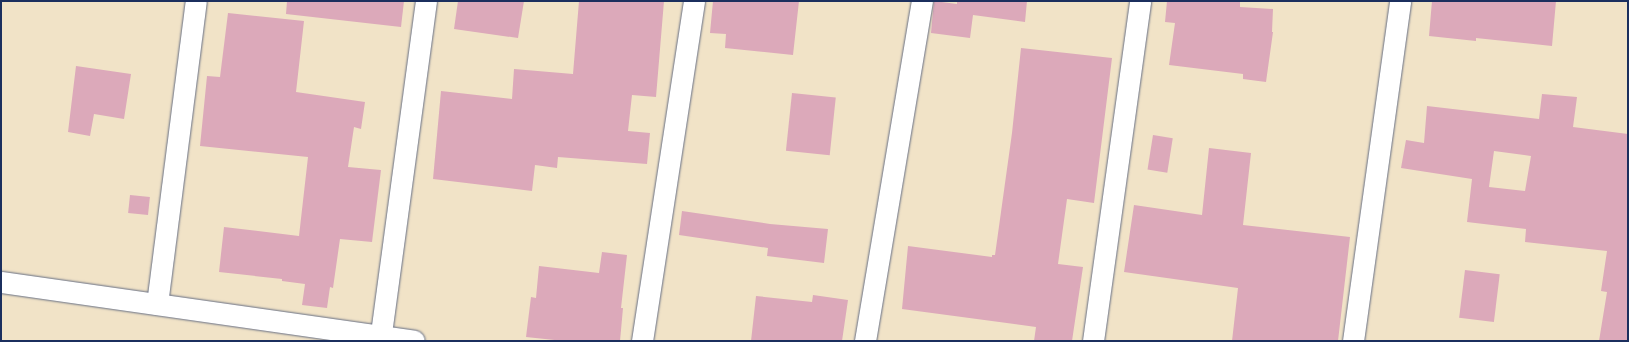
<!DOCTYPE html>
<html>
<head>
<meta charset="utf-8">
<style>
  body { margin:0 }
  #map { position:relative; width:1629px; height:342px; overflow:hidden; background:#f1e3c7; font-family:"Patrick Hand",sans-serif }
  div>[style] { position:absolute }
  .building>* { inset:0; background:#dca9ba; transform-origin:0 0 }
  .roads { filter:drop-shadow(0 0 1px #666e83) drop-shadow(0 0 1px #666e83) }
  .street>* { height:21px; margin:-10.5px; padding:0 10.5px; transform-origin:10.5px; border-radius:10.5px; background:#fff }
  span { translate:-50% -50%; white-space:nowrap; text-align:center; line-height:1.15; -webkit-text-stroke:3px #fdfcf7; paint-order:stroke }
  .frame { position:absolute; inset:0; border:2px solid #1b2f5e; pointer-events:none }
</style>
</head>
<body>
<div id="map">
  <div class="building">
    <div style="clip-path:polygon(287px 1px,404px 1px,401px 27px,286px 14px)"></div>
    <div style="clip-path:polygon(458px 1px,524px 1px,518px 38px,454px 29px)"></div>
    <div style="clip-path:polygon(579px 1px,664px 1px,656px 97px,632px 95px,628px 131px,650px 133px,647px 164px,558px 157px,557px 168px,535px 165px,532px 191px,433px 179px,441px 91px,512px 99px,514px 69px,573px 74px)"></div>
    <div style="clip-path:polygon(713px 1px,799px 1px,793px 55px,725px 48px,726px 34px,710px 33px)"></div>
    <div style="clip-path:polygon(934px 1px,957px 4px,957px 1px,1027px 1px,1025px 22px,973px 15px,970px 38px,931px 33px)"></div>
    <div style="clip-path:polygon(1167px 1px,1240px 1px,1240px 7px,1273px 9px,1272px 32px,1273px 32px,1266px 82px,1243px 79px,1243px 74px,1169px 65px,1175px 23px,1165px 22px)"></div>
    <div style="clip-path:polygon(1432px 1px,1556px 1px,1552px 46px,1476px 38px,1476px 41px,1429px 36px)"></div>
    <div style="clip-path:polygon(228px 13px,304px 21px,296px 92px,365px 102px,361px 129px,354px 127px,348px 167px,381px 170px,372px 242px,340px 239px,333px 288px,330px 287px,327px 308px,302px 305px,305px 284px,282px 281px,282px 279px,219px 272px,224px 227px,299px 236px,308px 157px,200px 146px,207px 76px,220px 77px)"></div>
    <div style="clip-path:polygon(1021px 48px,1112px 58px,1094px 203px,1067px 199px,1058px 264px,1083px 267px,1072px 341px,1034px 341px,1036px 327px,902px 309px,908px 246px,992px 257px,992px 255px,995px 255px,1012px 133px)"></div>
    <div style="clip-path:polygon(76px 66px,131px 74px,124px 119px,94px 114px,90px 136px,68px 132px)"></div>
    <div style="left:792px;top:93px;width:44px;height:58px;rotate:6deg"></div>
    <div style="clip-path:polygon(evenodd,1542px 94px,1577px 97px,1573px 127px,1628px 134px,1628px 341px,1599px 341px,1607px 292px,1601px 291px,1607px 251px,1525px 242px,1526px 229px,1467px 222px,1472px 179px,1401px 168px,1406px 140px,1424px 143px,1427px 106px,1539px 119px,1542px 94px,1494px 151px,1531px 156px,1525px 191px,1489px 187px,1494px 151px)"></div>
    <div style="left:1153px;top:135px;width:20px;height:35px;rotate:9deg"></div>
    <div style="clip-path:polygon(1209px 148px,1251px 153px,1243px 225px,1350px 237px,1338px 341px,1232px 341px,1238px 288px,1124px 272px,1134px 205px,1202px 215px)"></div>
    <div style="left:130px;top:195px;width:20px;height:18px;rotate:6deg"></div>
    <div style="clip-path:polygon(682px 211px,770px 224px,828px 229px,824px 263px,767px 256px,768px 248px,679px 235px)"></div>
    <div style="clip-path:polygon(602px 252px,627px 255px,621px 308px,623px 308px,620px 341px,564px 341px,526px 337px,531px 297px,536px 298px,539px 266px,599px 273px)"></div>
    <div style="left:1465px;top:270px;width:35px;height:48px;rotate:7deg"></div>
    <div style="clip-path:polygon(813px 295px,848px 300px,842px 341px,751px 341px,756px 296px,812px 302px)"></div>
  </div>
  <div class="roads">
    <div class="street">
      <div style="left:1px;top:282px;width:417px;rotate:8.1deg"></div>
      <div style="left:157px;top:304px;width:305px;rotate:-82.7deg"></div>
      <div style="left:380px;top:341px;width:343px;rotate:-82.3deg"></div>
      <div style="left:642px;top:341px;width:344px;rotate:-81.3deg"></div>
      <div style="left:865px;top:341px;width:345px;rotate:-80.5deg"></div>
      <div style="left:1093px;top:341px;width:343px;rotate:-82.1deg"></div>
      <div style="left:1353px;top:341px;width:343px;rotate:-82.1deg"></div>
    </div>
  </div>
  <div class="frame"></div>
</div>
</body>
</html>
